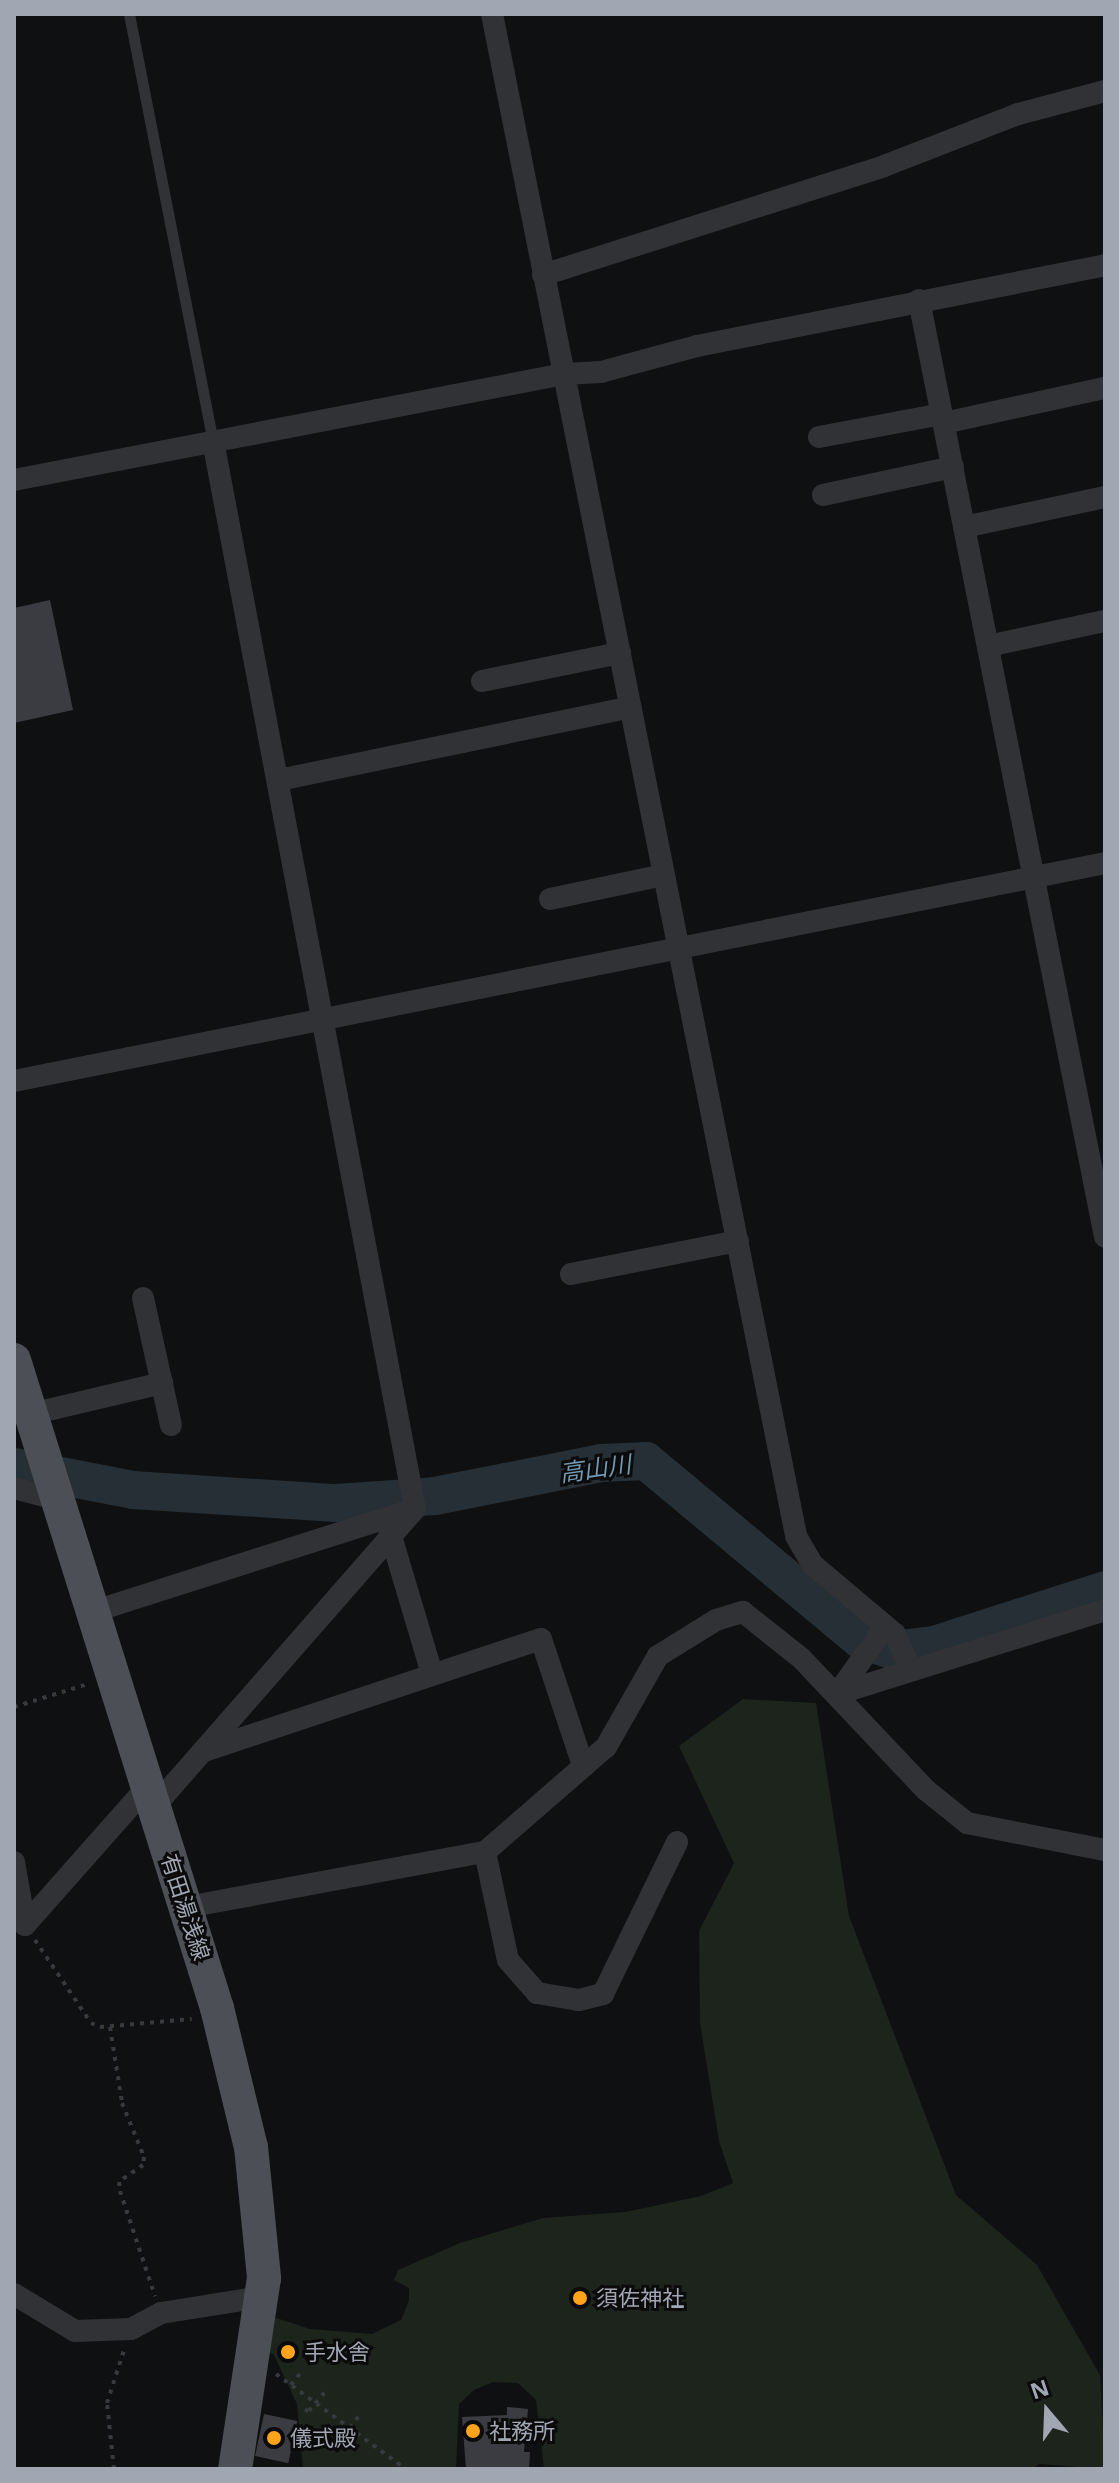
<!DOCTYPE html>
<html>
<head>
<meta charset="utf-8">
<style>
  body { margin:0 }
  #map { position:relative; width:1119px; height:2483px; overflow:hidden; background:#0f1011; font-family:"Noto Sans","Noto Sans JP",sans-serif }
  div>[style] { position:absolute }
  .green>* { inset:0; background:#1c241c }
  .river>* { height:38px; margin:-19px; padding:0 19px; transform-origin:19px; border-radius:19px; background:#252f35 }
  .building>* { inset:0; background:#3a3c41; transform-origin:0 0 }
  .path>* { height:4px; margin-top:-2px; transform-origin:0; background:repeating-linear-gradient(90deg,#36393d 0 4px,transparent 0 10px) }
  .service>* { height:11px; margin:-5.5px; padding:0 5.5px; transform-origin:5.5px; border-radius:5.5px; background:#303236 }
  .minor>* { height:22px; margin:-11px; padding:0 11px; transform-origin:11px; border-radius:11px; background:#303236 }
  .primary>* { height:34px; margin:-17px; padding:0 17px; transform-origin:17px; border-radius:17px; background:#4c4f55 }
  .dots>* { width:22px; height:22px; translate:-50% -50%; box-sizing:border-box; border:4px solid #0b0b0c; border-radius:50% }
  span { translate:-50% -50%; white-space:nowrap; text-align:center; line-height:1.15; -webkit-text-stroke:6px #0b0b0c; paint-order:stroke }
  .street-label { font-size:22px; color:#a0a7b3 }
  .poi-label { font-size:22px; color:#a0a7b3 }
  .left { translate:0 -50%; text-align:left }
  .water-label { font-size:24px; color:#7398b1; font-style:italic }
  .frame { position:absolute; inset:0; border:16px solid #a0a7b3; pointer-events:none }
  .north { position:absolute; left:1007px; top:2371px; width:80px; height:80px; -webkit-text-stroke:6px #0b0b0c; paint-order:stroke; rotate:341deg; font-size:22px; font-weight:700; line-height:32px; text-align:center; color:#a0a7b3 }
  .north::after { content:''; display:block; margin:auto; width:28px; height:36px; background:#a0a7b3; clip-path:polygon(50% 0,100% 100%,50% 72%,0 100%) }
</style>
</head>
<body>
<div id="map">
  <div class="green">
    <div style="clip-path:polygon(743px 1699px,816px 1703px,849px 1916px,956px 2195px,1037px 2265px,1100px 2375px,1105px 2469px,1039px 2464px,1032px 2469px,544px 2469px,536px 2400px,518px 2383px,493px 2382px,474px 2390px,459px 2404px,456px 2469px,303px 2469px,297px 2404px,274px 2355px,259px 2346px,267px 2315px,310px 2329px,372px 2334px,401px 2320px,409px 2300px,409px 2288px,394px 2280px,398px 2270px,460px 2243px,543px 2218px,625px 2212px,701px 2196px,733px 2183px,719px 2141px,700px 2023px,699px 1931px,734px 1863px,679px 1746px)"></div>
  </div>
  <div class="river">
    <div style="left:14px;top:1467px;width:121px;rotate:10.9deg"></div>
    <div style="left:133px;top:1490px;width:203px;rotate:3.7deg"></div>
    <div style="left:336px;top:1503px;width:99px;rotate:-4deg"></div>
    <div style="left:435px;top:1496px;width:169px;rotate:-11.2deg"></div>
    <div style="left:601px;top:1463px;width:45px;rotate:-2.5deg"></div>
    <div style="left:646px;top:1461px;width:280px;rotate:39.8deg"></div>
    <div style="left:861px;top:1640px;width:32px;rotate:18deg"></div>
    <div style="left:891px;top:1650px;width:43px;rotate:-6.6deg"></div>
    <div style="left:934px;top:1645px;width:180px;rotate:-17.8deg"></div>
  </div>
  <div class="building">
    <div style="clip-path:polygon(50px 600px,73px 710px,14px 723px,14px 608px)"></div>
    <div style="clip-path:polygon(507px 2407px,528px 2409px,524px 2452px,530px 2452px,529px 2469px,466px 2469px,462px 2417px,507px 2415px)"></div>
    <div style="left:264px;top:2414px;width:34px;height:43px;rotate:12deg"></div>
  </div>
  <div class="path">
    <div style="left:14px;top:1707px;width:77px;rotate:-17.3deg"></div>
    <div style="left:35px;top:1940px;width:100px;rotate:56deg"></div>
    <div style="left:91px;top:2023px;width:10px;rotate:24deg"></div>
    <div style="left:100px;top:2027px;width:92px;rotate:-5deg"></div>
    <div style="left:110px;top:2027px;width:77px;rotate:81deg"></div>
    <div style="left:122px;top:2103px;width:58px;rotate:67.8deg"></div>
    <div style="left:144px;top:2157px;width:8px;rotate:97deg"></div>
    <div style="left:143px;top:2165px;width:29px;rotate:145deg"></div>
    <div style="left:119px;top:2182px;width:9px;rotate:84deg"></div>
    <div style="left:120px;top:2191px;width:111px;rotate:71.6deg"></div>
    <div style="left:276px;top:2374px;width:161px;rotate:36.2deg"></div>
    <div style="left:291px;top:2385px;width:16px;rotate:-52deg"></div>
    <div style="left:305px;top:2409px;width:9px;rotate:32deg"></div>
    <div style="left:309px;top:2411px;width:25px;rotate:-50deg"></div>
    <div style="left:350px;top:2428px;width:14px;rotate:-54deg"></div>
    <div style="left:114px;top:2469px;width:66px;rotate:-96.1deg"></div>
    <div style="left:107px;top:2403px;width:56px;rotate:-72.2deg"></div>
  </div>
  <div class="service">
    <div style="left:129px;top:14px;width:435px;rotate:78.9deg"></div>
  </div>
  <div class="minor">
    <div style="left:492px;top:14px;width:1552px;rotate:78.7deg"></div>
    <div style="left:796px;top:1536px;width:34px;rotate:60deg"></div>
    <div style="left:813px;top:1565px;width:107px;rotate:40.1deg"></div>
    <div style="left:895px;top:1634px;width:37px;rotate:66deg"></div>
    <div style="left:543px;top:275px;width:358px;rotate:-17.7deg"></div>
    <div style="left:884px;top:166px;width:144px;rotate:-21.2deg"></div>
    <div style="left:1018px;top:114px;width:90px;rotate:-14.8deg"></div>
    <div style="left:919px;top:300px;width:955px;rotate:78.77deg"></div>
    <div style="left:944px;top:423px;width:165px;rotate:-12.3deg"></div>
    <div style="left:819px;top:437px;width:125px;rotate:-10.6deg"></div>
    <div style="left:14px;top:480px;width:560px;rotate:-10.91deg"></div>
    <div style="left:564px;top:374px;width:37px;rotate:-3deg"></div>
    <div style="left:601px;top:372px;width:99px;rotate:-15.2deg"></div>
    <div style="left:697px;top:346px;width:416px;rotate:-11.2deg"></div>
    <div style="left:823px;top:495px;width:133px;rotate:-12.2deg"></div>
    <div style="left:964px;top:527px;width:144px;rotate:-12deg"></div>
    <div style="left:988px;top:646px;width:120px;rotate:-12.1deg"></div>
    <div style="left:482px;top:681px;width:141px;rotate:-11.5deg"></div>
    <div style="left:279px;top:780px;width:359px;rotate:-11.7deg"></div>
    <div style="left:550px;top:899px;width:116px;rotate:-11.9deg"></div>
    <div style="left:14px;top:1081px;width:1113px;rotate:-11.3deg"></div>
    <div style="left:571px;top:1274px;width:170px;rotate:-11.2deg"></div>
    <div style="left:143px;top:1298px;width:130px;rotate:77.6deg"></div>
    <div style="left:31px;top:1414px;width:135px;rotate:-13.3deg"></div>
    <div style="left:14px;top:1488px;width:43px;rotate:14.7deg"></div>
    <div style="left:388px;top:1526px;width:154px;rotate:73.4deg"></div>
    <div style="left:92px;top:1612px;width:338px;rotate:-17.7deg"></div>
    <div style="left:885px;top:1627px;width:82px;rotate:125.6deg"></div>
    <div style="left:837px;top:1694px;width:281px;rotate:-17.4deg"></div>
    <div style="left:204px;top:1751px;width:355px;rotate:-18.4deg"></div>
    <div style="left:541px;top:1639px;width:133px;rotate:71.6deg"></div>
    <div style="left:153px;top:1808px;width:398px;rotate:-48.8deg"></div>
    <div style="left:415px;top:1509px;width:1087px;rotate:-100.71deg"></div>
    <div style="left:485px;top:1852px;width:110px;rotate:78deg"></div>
    <div style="left:508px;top:1960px;width:44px;rotate:48.7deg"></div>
    <div style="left:537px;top:1993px;width:43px;rotate:9.5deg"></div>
    <div style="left:579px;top:2000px;width:25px;rotate:-14deg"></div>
    <div style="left:603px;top:1994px;width:169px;rotate:-64deg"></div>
    <div style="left:14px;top:1862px;width:64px;rotate:80.1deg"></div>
    <div style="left:187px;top:1907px;width:303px;rotate:-10.5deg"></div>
    <div style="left:485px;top:1852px;width:160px;rotate:-41deg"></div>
    <div style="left:606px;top:1747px;width:105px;rotate:-60.3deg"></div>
    <div style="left:658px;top:1656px;width:68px;rotate:-31.8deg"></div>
    <div style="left:716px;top:1620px;width:28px;rotate:-17deg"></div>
    <div style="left:743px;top:1612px;width:75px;rotate:38.5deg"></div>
    <div style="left:802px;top:1659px;width:180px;rotate:46.6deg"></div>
    <div style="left:926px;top:1790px;width:53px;rotate:38.8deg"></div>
    <div style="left:967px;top:1823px;width:141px;rotate:11.1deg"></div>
    <div style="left:25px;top:1925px;width:184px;rotate:-48.5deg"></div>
    <div style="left:14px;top:2294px;width:71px;rotate:31.2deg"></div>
    <div style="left:75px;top:2331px;width:56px;rotate:-2deg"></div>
    <div style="left:131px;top:2329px;width:34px;rotate:-28deg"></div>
    <div style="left:161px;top:2313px;width:101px;rotate:-9.1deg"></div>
  </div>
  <div class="primary">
    <div style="left:14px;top:1360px;width:679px;rotate:72.61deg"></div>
    <div style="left:217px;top:2008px;width:143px;rotate:76.3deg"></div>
    <div style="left:251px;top:2147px;width:132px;rotate:84.3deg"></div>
    <div style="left:264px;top:2278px;width:193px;rotate:98.6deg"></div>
  </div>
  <div class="dots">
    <div style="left:580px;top:2298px;background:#fda41c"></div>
    <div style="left:288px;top:2352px;background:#fda41c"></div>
    <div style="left:473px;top:2431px;background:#fda41c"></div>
    <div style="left:274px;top:2438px;background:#fda41c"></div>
  </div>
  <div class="street-label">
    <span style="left:186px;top:1907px;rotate:72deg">有田湯浅線</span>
  </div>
  <div class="poi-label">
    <span class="left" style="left:596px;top:2298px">須佐神社</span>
    <span class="left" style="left:304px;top:2352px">手水舎</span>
    <span class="left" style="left:489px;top:2431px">社務所</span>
    <span class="left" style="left:290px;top:2438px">儀式殿</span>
  </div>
  <div class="water-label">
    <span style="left:595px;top:1468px;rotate:-8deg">高山川</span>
  </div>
  <div class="frame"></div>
  <div class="north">N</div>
</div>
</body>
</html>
